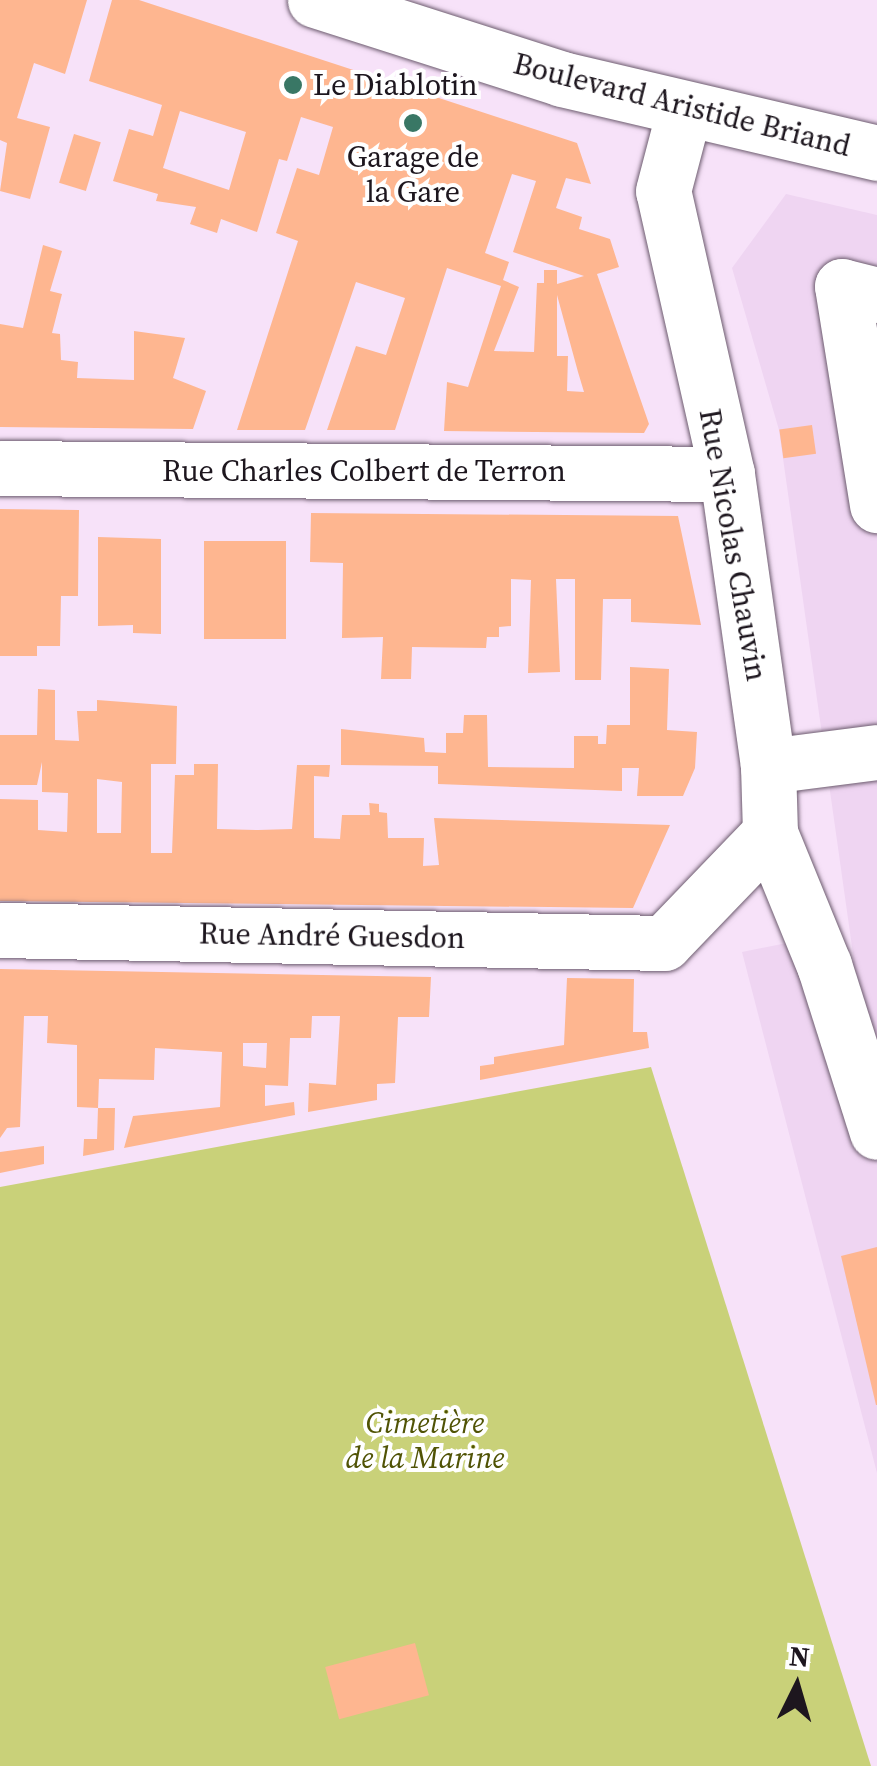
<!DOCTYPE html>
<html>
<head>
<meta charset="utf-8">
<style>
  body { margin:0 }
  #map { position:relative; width:877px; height:1766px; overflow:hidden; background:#f7e2f9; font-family:"Source Serif 4",serif }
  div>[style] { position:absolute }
  .built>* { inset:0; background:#efd5f2 }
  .green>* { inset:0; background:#c9d179 }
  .building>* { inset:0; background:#feb690; transform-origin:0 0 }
  .roads { filter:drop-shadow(0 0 2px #6d5c6f) drop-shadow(0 0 2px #6d5c6f) }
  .minor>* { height:55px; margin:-27.5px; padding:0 27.5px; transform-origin:27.5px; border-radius:27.5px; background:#fff }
  .dots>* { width:28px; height:28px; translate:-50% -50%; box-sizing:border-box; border:5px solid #fff; border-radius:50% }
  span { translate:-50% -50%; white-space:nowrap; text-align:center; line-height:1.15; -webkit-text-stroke:8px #fff; paint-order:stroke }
  .poi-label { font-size:30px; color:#1d161e }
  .left { translate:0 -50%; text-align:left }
  .street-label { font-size:30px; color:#1d161e }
  .park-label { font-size:30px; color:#505305; font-style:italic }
  .north { position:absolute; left:747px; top:1636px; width:100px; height:100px; -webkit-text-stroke:8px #fff; paint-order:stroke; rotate:5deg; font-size:28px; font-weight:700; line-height:40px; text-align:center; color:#1d161e }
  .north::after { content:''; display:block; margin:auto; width:35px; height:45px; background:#1d161e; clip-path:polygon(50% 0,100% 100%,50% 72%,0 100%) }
</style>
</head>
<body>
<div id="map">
  <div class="built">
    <div style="clip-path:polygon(786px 194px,877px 215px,877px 1473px,742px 952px,797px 941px,824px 965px,854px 961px,779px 430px,732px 268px)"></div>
  </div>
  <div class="green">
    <div style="clip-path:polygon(651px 1067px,871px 1766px,0 1766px,0 1187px)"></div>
  </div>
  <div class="building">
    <div style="clip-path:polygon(0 0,87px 0,65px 74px,34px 63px,17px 118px,50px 127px,30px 199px,0 191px,7px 143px,0 140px)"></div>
    <div style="clip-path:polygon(evenodd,112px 0,139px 0,577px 143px,591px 184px,566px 178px,556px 208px,582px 217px,579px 229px,610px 239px,619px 267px,597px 274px,649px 424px,644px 433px,444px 431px,447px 382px,468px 387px,501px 286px,447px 268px,395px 430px,327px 430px,356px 346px,386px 355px,405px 298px,356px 282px,305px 430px,237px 430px,298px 241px,276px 233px,297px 168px,319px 175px,333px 127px,301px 117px,287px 161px,279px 159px,257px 232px,221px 219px,217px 233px,190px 224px,196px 207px,156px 201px,158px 194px,113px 181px,129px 129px,153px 136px,162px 105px,89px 81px,112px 0,180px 111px,246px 132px,229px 190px,163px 168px,180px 111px,112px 0,512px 174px,536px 181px,513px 252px,584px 276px,557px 284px,557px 270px,544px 270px,544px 283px,537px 283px,534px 352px,494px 351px,519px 287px,503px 280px,509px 262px,485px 253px,512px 174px,112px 0,557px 295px,578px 372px,584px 392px,567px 391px,568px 356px,557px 356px,557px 295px)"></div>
    <div style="left:74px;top:134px;width:28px;height:51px;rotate:17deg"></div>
    <div style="clip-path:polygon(43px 245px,62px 251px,50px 291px,62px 294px,52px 333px,60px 334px,61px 360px,78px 362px,77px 378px,134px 380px,134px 331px,185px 338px,173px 378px,206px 391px,193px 429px,0 427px,0 324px,23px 328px)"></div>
    <div style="left:812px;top:425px;width:29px;height:33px;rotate:82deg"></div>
    <div style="clip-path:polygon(0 509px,79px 510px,78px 596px,61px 596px,60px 646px,37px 646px,37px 656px,0 656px)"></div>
    <div style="clip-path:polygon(311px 513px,678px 516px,701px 625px,631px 622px,631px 599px,603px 599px,601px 680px,575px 680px,575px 579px,556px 579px,560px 672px,528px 673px,531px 580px,511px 579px,511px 626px,499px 627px,499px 637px,487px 637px,486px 648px,412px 647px,411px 679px,381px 679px,383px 637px,342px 638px,343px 563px,310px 562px)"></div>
    <div style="clip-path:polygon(98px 537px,161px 539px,161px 634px,133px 633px,133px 625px,98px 626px)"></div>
    <div style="left:204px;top:541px;width:82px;height:98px"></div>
    <div style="clip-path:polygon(630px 667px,669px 669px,667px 730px,697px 732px,695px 768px,683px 796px,637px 796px,639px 768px,622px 768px,622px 791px,438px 784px,438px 766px,341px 765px,341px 729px,424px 738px,425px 752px,446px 753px,446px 733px,463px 733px,464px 715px,487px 715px,488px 767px,574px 768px,574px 736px,598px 736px,598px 744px,606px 744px,607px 725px,630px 725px)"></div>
    <div style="clip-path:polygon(evenodd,38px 689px,55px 690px,55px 740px,79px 741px,77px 711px,97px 711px,97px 700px,177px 706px,176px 764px,151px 764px,151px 853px,172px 853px,175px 775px,194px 775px,194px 764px,218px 764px,217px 829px,258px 830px,292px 829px,297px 765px,330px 765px,329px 777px,314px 776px,314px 838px,340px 839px,342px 815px,370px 815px,369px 803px,379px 804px,379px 812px,387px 813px,388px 838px,424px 838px,423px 866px,439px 865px,434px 818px,670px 825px,633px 908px,0 901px,0 799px,38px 800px,38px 830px,67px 832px,68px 793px,42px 792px,42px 762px,37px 785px,0 785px,0 735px,37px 735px,38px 689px,97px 779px,122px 782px,121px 833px,97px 833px,97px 779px)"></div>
    <div style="clip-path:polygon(evenodd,0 969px,431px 977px,429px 1017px,398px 1017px,395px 1083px,377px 1084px,377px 1100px,308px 1112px,309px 1083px,336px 1085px,340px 1016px,312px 1016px,311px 1038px,290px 1038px,288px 1086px,265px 1085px,265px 1106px,294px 1102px,295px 1115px,124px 1148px,133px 1116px,220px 1107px,222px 1052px,155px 1048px,154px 1080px,99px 1079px,98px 1108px,77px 1107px,77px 1045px,47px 1043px,48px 1016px,24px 1016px,20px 1127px,7px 1128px,0 1138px,0 969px,243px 1043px,267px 1043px,266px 1068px,243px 1066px,243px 1043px)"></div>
    <div style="clip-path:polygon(567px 978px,634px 979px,633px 1032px,647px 1032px,649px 1048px,480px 1080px,480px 1066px,494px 1064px,494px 1057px,564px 1045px)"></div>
    <div style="clip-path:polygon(98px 1108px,115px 1108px,114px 1150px,83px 1156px,84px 1139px,97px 1139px)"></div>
    <div style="clip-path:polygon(44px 1146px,44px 1164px,0 1173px,0 1152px)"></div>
    <div style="clip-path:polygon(877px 1247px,877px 1405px,876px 1405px,841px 1256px)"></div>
    <div style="left:415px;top:1643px;width:54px;height:93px;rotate:75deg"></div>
  </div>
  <div class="roads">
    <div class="minor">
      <div style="left:315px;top:0;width:259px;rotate:17.7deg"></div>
      <div style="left:562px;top:79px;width:324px;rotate:13.2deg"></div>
      <div style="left:877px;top:295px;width:36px;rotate:-166deg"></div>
      <div style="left:842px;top:286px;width:222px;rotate:80.9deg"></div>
      <div style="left:0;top:468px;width:727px;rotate:0.47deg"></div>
      <div style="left:768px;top:766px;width:110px;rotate:-7.3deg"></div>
      <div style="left:770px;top:833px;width:143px;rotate:67.8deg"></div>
      <div style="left:824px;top:965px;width:175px;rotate:72.4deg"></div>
      <div style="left:0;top:930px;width:664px;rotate:1.12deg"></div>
      <div style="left:664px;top:943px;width:153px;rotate:-46.1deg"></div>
      <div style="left:770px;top:833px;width:67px;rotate:-91.7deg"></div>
      <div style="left:768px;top:766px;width:295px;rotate:-98deg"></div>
      <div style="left:727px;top:474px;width:290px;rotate:-102.7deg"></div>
      <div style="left:663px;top:191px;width:83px;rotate:-75.3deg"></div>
    </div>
  </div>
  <div class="dots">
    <div style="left:293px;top:85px;background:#397765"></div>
    <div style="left:413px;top:123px;background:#397765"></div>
  </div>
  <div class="poi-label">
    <span class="left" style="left:313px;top:85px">Le Diablotin</span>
    <span style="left:413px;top:174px">Garage de<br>la Gare</span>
  </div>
  <div class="street-label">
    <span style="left:682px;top:105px;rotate:14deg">Boulevard Aristide Briand</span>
    <span style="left:364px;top:471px">Rue Charles Colbert de Terron</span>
    <span style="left:733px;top:545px;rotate:80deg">Rue Nicolas Chauvin</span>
    <span style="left:332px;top:936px;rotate:1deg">Rue André Guesdon</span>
  </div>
  <div class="park-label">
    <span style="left:425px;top:1440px">Cimetière<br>de la Marine</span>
  </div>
  <div class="north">N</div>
</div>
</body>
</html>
